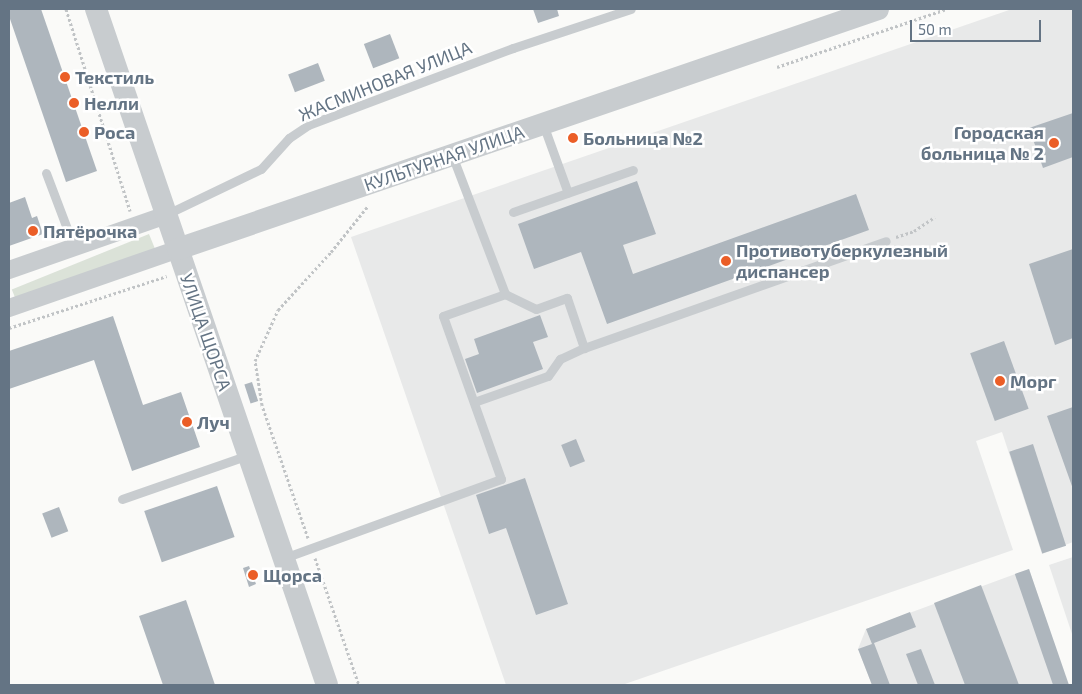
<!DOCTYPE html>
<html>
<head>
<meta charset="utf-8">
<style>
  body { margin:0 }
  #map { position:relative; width:1082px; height:694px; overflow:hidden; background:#fafaf8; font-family:"Exo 2",sans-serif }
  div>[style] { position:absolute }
  .built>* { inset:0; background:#e8e9e9 }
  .green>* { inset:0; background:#dbe2d8; transform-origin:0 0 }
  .building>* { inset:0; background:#aeb6bd; transform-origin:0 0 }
  .path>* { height:3px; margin-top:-1.5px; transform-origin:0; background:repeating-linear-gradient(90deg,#c1c4c6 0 2.5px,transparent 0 5px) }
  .service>* { height:9px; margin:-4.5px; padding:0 4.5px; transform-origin:4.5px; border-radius:4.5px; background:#c8cccf }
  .minor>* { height:18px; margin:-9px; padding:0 9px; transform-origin:9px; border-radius:9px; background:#c8cccf }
  .tertiary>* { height:22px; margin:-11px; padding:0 11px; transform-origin:11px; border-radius:11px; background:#c8cccf }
  .dots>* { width:14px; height:14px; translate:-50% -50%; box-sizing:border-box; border:2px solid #fff; border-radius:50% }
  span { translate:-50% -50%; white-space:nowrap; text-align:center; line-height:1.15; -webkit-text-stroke:5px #fff; paint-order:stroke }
  .poi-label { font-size:18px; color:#647484; font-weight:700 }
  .left { translate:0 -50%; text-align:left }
  .right { translate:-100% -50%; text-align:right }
  .street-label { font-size:18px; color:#647484 }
  .frame { position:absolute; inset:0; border:10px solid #647484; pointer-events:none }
  .scale { position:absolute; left:910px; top:20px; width:131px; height:22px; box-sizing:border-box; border:2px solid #647484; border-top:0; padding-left:6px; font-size:15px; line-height:18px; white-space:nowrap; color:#647484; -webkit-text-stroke:4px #fff; paint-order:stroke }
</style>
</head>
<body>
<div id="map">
  <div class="built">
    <div style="clip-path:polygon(1012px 9px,1073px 9px,1073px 542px,1042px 554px,1002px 432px,976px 441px,1013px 550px,622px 685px,506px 685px,351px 237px)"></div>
    <div style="clip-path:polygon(1073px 557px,1073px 637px,1049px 565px)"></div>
    <div style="clip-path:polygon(1029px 569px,1068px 685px,872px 685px,858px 649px,866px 629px)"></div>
  </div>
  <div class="green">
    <div style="left:149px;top:234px;width:16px;height:148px;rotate:68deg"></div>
  </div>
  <div class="building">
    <div style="clip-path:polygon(9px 9px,41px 9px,97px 171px,66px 182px,9px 16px)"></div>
    <div style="clip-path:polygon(533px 9px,557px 9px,559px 16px,538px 23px)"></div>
    <div style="left:390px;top:34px;width:26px;height:28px;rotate:69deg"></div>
    <div style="left:318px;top:63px;width:19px;height:32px;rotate:69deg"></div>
    <div style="clip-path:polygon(1073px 113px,1073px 157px,1043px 168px,1029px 128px)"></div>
    <div style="clip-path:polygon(637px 181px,656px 234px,623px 245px,633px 274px,856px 194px,869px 230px,607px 324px,581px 252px,534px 269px,518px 224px)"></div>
    <div style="clip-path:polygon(25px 197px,32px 218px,37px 216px,43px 234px,9px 246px,9px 203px)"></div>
    <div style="clip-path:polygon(1073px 249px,1073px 338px,1055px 345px,1029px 264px)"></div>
    <div style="clip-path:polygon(540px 315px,548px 337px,533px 342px,543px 369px,477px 393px,465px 359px,479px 354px,474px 339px)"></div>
    <div style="clip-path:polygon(113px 316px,143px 405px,181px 392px,200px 447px,132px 471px,94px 360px,9px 389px,9px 351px)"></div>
    <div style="left:1004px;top:341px;width:72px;height:36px;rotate:70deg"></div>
    <div style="left:252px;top:382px;width:20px;height:8px;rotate:72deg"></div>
    <div style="clip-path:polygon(1073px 407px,1073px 489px,1047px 416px)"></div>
    <div style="left:576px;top:439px;width:24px;height:16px;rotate:68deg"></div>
    <div style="left:1033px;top:444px;width:107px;height:25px;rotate:72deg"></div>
    <div style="clip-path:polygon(525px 478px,568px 604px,536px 615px,506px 528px,489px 534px,476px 495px)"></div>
    <div style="left:217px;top:486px;width:54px;height:77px;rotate:71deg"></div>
    <div style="left:59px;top:507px;width:26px;height:18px;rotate:69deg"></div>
    <div style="clip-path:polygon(249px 566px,256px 584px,249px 587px,243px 568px)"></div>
    <div style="left:1029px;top:569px;width:122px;height:15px;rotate:71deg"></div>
    <div style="clip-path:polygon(981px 585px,1019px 685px,965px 685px,934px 603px)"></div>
    <div style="clip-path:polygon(186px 600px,215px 685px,163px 685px,139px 616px)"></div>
    <div style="clip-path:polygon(910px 612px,916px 627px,874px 643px,890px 685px,872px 685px,858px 649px,872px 644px,866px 629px)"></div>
    <div style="clip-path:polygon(921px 649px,935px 685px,918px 685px,906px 654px)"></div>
  </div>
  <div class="path">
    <div style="left:66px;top:9px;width:212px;rotate:72.4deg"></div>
    <div style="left:777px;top:67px;width:179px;rotate:-18.9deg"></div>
    <div style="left:896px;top:237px;width:19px;rotate:-18deg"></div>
    <div style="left:914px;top:231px;width:25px;rotate:-34deg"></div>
    <div style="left:9px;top:328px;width:166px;rotate:-18.2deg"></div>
    <div style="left:308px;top:538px;width:141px;rotate:-109.1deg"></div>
    <div style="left:262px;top:405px;width:45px;rotate:-99deg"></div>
    <div style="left:255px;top:361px;width:56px;rotate:-65.7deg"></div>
    <div style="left:278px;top:310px;width:79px;rotate:-47.6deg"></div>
    <div style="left:331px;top:252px;width:59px;rotate:-51.2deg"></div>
    <div style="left:315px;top:558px;width:134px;rotate:70.9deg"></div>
  </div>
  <div class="service">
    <div style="left:543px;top:124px;width:73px;rotate:70.1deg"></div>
    <div style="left:452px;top:155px;width:149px;rotate:69.1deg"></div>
    <div style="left:505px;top:294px;width:34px;rotate:26deg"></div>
    <div style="left:536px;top:309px;width:33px;rotate:-20deg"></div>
    <div style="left:567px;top:298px;width:53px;rotate:71.2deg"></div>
    <div style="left:584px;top:348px;width:320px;rotate:-19.5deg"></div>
    <div style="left:46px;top:173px;width:79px;rotate:69.3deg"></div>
    <div style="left:513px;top:212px;width:127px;rotate:-19.3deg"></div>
    <div style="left:167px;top:214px;width:104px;rotate:-25.6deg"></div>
    <div style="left:261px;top:169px;width:42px;rotate:-47.9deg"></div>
    <div style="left:289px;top:138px;width:23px;rotate:-34deg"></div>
    <div style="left:308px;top:125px;width:219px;rotate:-20.6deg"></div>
    <div style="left:513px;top:48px;width:124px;rotate:-18.3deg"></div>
    <div style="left:474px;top:402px;width:78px;rotate:-19.4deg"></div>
    <div style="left:548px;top:376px;width:21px;rotate:-55deg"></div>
    <div style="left:560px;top:359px;width:26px;rotate:-25deg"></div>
    <div style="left:122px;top:499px;width:133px;rotate:-19.2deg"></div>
    <div style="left:284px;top:558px;width:231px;rotate:-20deg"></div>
    <div style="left:501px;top:479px;width:173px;rotate:-109.6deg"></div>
    <div style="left:443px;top:316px;width:66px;rotate:-19.5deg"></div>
  </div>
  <div class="minor">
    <div style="left:9px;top:270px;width:166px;rotate:-19.3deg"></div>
    <div style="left:9px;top:308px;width:179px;rotate:-19.2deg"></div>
  </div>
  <div class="tertiary">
    <div style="left:96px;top:9px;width:714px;rotate:71.13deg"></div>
    <div style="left:178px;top:249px;width:740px;rotate:-18.92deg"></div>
  </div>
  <div class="dots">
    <div style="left:65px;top:77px;background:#eb5e27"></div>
    <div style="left:74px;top:103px;background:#eb5e27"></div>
    <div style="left:84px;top:132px;background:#eb5e27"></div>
    <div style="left:573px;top:138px;background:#eb5e27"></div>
    <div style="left:1054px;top:143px;background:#eb5e27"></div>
    <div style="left:33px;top:231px;background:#eb5e27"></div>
    <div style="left:726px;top:261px;background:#eb5e27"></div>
    <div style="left:1000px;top:381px;background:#eb5e27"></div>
    <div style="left:187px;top:422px;background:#eb5e27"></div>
    <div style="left:253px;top:575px;background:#eb5e27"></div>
  </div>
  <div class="poi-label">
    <span class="left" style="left:75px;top:77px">Текстиль</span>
    <span class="left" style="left:84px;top:103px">Нелли</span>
    <span class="left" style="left:94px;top:132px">Роса</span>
    <span class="right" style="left:1044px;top:143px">Городская<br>больница № 2</span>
    <span class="left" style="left:583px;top:138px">Больница №2</span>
    <span class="left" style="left:43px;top:231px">Пятёрочка</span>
    <span class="left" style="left:736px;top:261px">Противотуберкулезный<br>диспансер</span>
    <span class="left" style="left:1010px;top:381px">Морг</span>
    <span class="left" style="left:197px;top:422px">Луч</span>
    <span class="left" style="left:263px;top:575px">Щорса</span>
  </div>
  <div class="street-label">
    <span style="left:385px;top:81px;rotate:-22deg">ЖАСМИНОВАЯ УЛИЦА</span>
    <span style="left:444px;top:158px;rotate:-19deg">КУЛЬТУРНАЯ УЛИЦА</span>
    <span style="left:206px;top:332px;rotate:71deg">УЛИЦА ЩОРСА</span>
  </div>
  <div class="frame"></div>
  <div class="scale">50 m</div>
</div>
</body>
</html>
